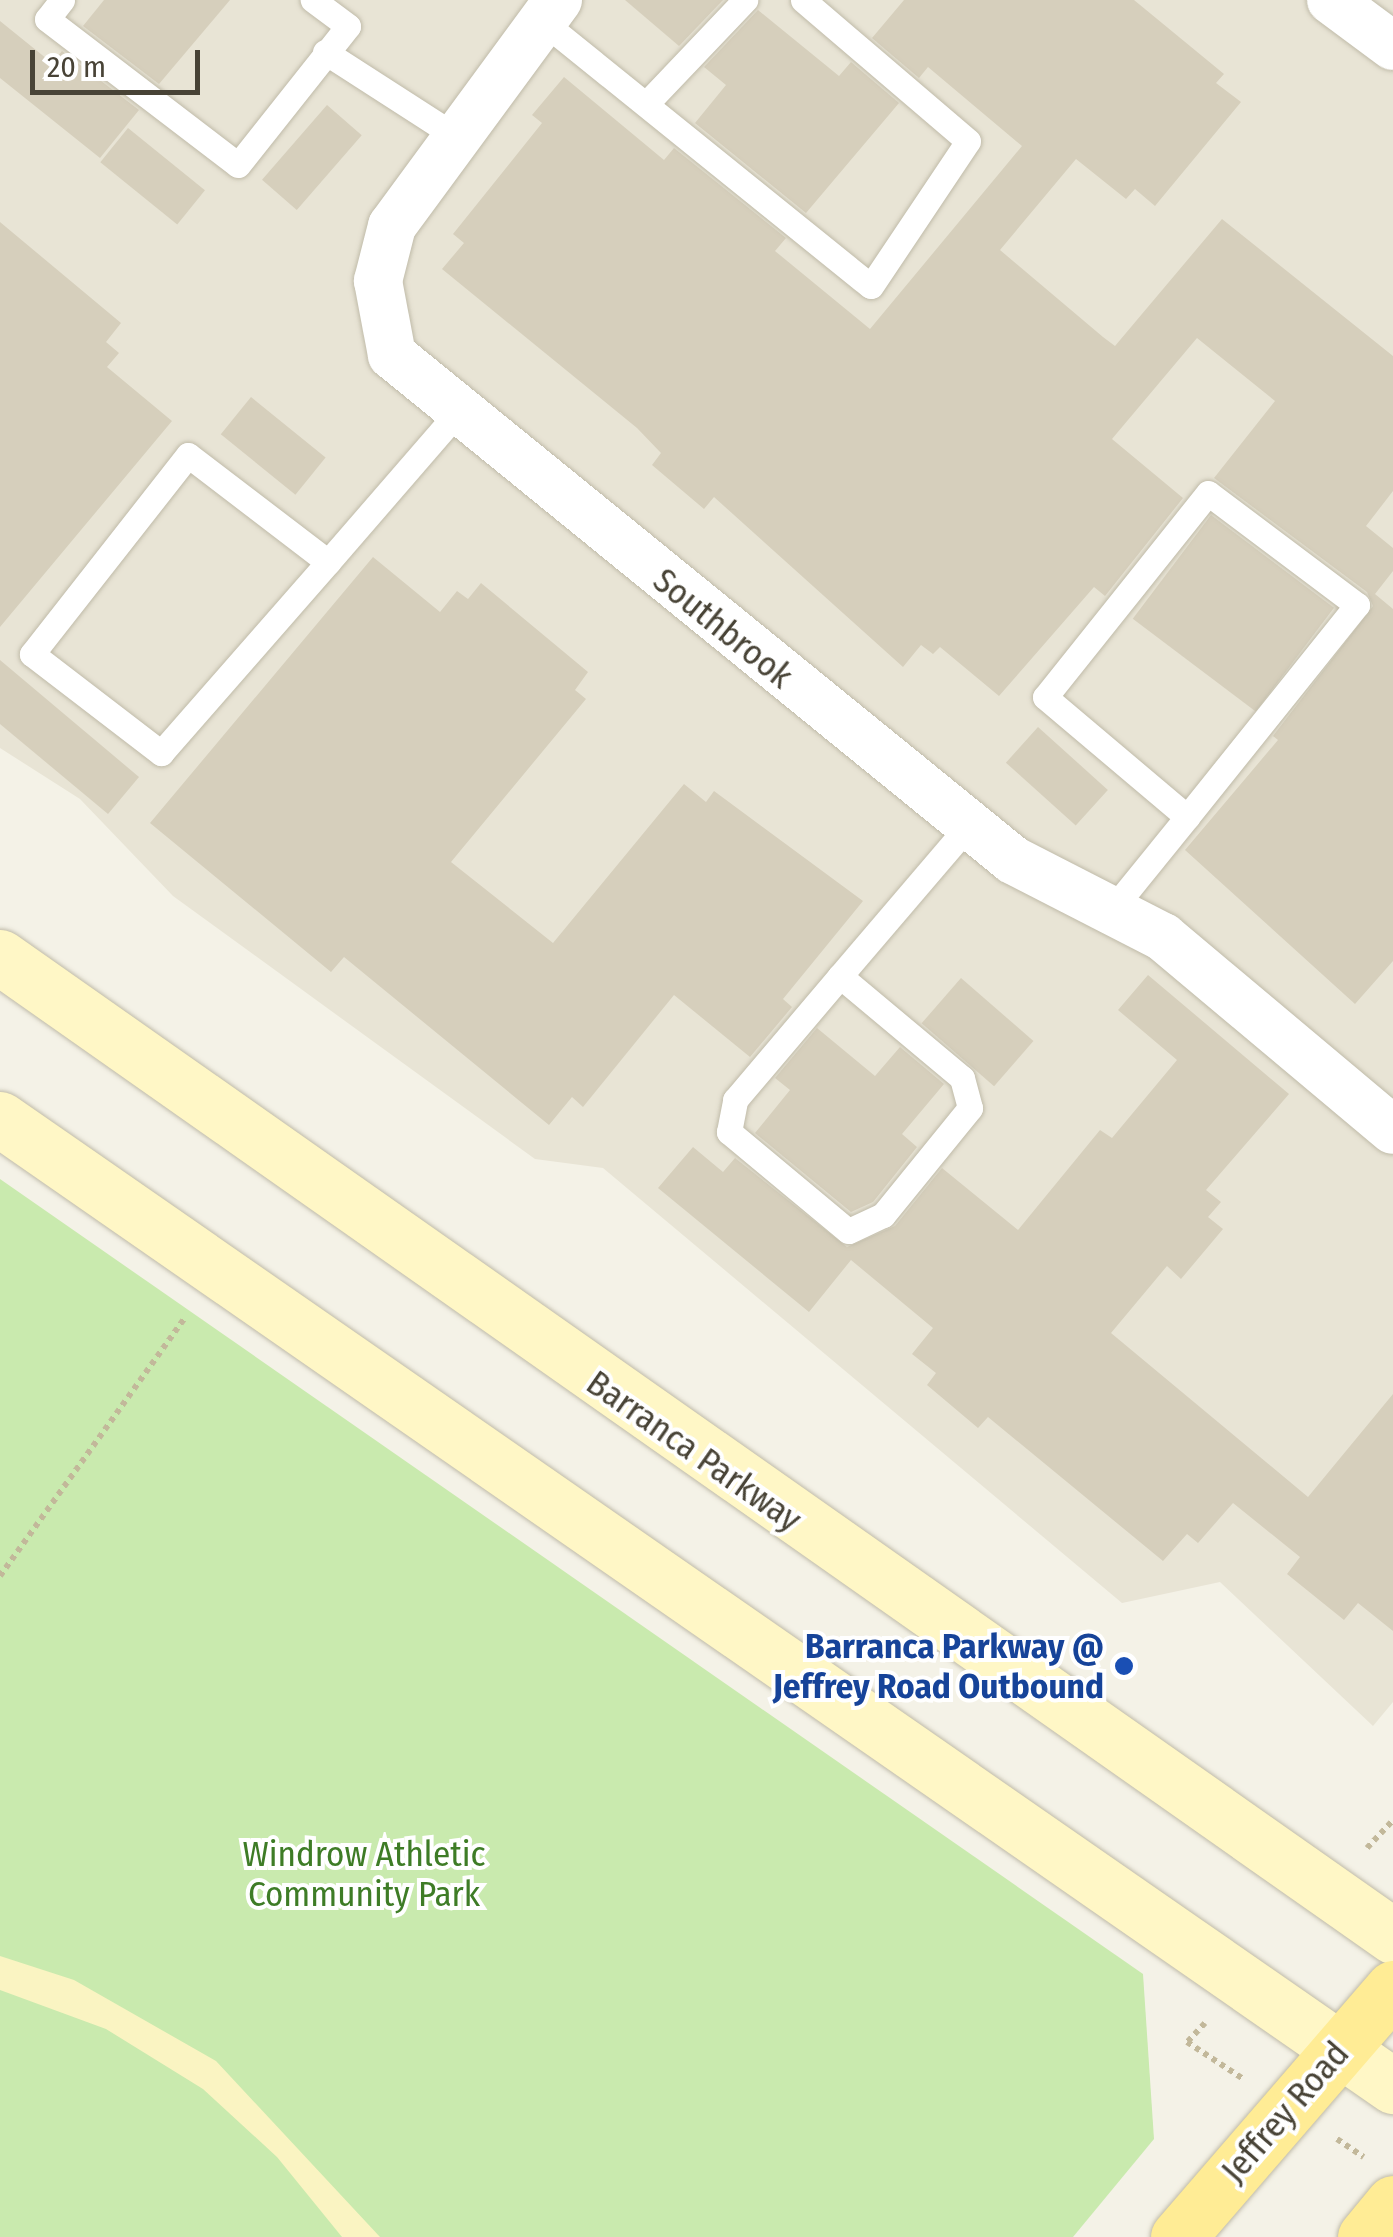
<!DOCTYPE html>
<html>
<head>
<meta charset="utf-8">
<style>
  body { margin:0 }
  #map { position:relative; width:1393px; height:2237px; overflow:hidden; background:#f4f2e7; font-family:"Fira Sans Condensed",sans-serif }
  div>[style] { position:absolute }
  .residential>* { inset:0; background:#e8e4d5 }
  .green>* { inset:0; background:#c9eaae }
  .sand>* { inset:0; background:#faf4c2 }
  .building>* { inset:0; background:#d6cfbc; transform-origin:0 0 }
  .path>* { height:6px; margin-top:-3px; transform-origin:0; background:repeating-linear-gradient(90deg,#c2b89a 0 5px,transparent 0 10px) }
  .roads { filter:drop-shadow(0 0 2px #c0bba9) drop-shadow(0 0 2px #c0bba9) }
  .lane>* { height:25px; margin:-12.5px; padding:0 12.5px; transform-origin:12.5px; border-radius:12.5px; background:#fff }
  .street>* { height:48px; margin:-24px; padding:0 24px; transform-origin:24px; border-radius:24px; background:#fff }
  .secondary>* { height:55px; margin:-27.5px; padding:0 27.5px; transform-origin:27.5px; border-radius:27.5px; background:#fff7c6 }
  .primary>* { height:55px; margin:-27.5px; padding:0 27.5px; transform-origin:27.5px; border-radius:27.5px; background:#ffec95 }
  .dots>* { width:28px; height:28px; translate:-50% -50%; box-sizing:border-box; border:5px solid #fff; border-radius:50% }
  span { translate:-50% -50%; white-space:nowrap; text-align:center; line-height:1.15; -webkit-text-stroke:8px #fff; paint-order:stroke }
  .street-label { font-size:35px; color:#484336 }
  .transit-label { font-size:35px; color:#164399; font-weight:700 }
  .right { translate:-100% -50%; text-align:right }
  .park-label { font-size:35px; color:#3e7c26 }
  .scale { position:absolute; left:30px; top:50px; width:170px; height:45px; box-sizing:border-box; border:5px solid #484336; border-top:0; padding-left:12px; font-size:30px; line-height:35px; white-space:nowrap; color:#484336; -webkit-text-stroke:8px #fff; paint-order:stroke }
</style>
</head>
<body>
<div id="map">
  <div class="residential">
    <div style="clip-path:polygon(0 0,1393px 0,1393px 1702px,1373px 1726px,1220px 1582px,1122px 1603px,603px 1168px,535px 1159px,173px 896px,80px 799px,0 748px)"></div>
  </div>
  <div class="green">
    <div style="clip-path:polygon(0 1179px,1143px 1974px,1154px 2139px,1073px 2237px,0 2237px)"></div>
  </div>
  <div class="sand">
    <div style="clip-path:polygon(0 1956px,74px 1980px,216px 2061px,380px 2237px,342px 2237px,277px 2157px,203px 2089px,106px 2029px,0 1990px)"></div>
  </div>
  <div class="building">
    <div style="clip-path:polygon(104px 0,230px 0,159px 84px,83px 26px)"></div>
    <div style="clip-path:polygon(625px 0,723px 0,679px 46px)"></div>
    <div style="clip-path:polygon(904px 0,1134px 0,1224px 74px,1216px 83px,1241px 102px,1155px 206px,1135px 189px,1126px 199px,1076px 159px,1000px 250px,1103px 337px,1115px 346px,1222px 219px,1393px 356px,1393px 491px,1366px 526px,1393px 548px,1393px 571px,1375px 594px,1393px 609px,1393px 961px,1355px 1004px,1185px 850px,1278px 740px,1273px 736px,1373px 606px,1367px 592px,1214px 478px,1275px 401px,1197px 338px,1112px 439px,1183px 498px,1105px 596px,1094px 587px,999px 696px,940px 647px,933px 654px,921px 645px,903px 667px,714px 497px,704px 509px,652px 465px,661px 453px,637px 428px,442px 269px,464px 243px,453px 234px,542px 123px,532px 115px,564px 77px,664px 160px,674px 148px,786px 238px,775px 251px,870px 329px,1022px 146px,928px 67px,919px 78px,872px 38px)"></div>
    <div style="clip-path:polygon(758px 10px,839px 76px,851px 62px,899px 103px,806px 213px,695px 123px,726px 85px,704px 67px)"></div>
    <div style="clip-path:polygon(0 21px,52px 63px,62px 51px,139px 110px,100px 158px,0 78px)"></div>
    <div style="left:327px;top:105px;width:46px;height:99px;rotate:41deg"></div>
    <div style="left:128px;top:128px;width:99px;height:44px;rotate:39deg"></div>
    <div style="clip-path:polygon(0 222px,121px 323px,106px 342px,119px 353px,107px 367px,172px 421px,0 627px)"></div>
    <div style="left:251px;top:397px;width:96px;height:48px;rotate:39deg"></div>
    <div style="left:1211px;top:515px;width:154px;height:130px;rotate:37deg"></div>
    <div style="clip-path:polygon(373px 557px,440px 612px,457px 591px,468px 599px,481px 583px,588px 672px,575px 690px,586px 699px,451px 862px,553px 943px,684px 784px,706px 802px,714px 791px,863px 901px,783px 999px,792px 1007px,750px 1057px,674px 995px,583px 1107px,572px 1097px,549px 1125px,344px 957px,331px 972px,150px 823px)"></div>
    <div style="clip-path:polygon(0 660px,139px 777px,108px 814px,0 724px)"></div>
    <div style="left:1038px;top:727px;width:94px;height:48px;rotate:42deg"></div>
    <div style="clip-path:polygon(1148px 975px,1289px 1094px,1206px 1190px,1221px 1202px,1208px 1217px,1223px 1229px,1181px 1279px,1167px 1266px,1111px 1333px,1308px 1497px,1393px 1394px,1393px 1631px,1358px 1603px,1344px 1620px,1287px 1574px,1300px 1557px,1233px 1503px,1198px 1543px,1187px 1534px,1163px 1561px,988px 1417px,978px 1428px,927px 1385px,936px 1373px,912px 1354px,933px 1328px,851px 1260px,809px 1312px,658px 1188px,693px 1147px,723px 1172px,735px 1158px,847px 1247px,895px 1226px,942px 1168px,1018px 1230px,1100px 1130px,1112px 1138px,1177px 1060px,1118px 1010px)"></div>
    <div style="left:961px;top:978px;width:96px;height:60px;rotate:41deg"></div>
    <div style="clip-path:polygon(817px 1028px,875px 1076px,900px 1047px,944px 1084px,902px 1134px,917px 1147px,873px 1202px,851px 1212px,755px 1133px,790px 1090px,775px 1078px)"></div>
  </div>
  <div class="path">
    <div style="left:0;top:1576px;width:317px;rotate:-54.4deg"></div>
    <div style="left:1367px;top:1848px;width:38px;rotate:-47deg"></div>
    <div style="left:1205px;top:2023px;width:26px;rotate:133deg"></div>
    <div style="left:1187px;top:2042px;width:66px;rotate:33.2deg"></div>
    <div style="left:1337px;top:2139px;width:32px;rotate:34deg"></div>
  </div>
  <div class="roads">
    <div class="lane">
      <div style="left:62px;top:0;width:24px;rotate:128deg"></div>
      <div style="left:47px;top:19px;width:240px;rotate:37.4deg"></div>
      <div style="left:238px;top:165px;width:177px;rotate:-51.6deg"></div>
      <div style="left:348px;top:26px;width:44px;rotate:-143.4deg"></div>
      <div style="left:542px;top:21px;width:422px;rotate:38.9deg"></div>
      <div style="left:871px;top:286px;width:174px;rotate:-56.2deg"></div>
      <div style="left:968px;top:141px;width:217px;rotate:-139.5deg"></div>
      <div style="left:325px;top:52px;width:157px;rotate:32.8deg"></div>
      <div style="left:646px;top:104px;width:144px;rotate:-46.4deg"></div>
      <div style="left:328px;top:562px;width:176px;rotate:-142.6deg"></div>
      <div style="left:188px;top:455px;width:253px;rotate:128.1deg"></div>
      <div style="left:32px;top:654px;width:163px;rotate:37.5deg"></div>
      <div style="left:161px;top:753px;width:254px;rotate:-48.8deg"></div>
      <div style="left:328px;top:562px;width:197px;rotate:-49.1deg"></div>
      <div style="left:1111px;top:911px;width:121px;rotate:-51deg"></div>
      <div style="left:1187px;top:817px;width:272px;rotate:-51.3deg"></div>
      <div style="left:1357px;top:605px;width:186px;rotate:-143.1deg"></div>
      <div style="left:1208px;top:493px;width:261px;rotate:128.6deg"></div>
      <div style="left:1045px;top:697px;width:186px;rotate:40.2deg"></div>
      <div style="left:840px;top:976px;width:159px;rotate:39.9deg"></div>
      <div style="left:962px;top:1078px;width:31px;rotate:75deg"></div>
      <div style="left:970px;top:1108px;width:138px;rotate:129.1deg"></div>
      <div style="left:883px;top:1215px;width:38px;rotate:155deg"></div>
      <div style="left:848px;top:1231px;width:155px;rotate:-140.2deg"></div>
      <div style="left:729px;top:1132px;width:33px;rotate:-79deg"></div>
      <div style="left:735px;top:1100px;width:162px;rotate:-49.7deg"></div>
      <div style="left:840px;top:976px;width:199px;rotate:-49.5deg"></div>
    </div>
    <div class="street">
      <div style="left:558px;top:0;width:280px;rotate:126.3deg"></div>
      <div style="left:392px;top:226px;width:57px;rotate:104.3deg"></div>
      <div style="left:378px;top:281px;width:75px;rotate:79.3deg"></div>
      <div style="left:392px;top:355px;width:800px;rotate:39.12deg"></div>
      <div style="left:1013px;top:860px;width:169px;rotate:27.2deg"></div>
      <div style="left:1163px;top:937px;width:300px;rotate:40deg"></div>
      <div style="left:1331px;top:0;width:77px;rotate:36.6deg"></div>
    </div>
    <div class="secondary">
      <div style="left:0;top:957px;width:1703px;rotate:35.1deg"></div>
      <div style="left:0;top:1119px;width:1696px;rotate:34.77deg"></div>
    </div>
    <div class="primary">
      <div style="left:1178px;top:2237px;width:329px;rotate:-49.2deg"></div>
      <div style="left:1365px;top:2237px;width:44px;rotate:-50.5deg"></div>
    </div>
  </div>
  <div class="dots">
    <div style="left:1124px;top:1666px;background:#1a4fb4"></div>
  </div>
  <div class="street-label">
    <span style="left:723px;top:628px;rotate:39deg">Southbrook</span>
    <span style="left:694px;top:1451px;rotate:35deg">Barranca Parkway</span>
    <span style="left:1285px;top:2112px;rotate:-49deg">Jeffrey Road</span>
  </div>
  <div class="transit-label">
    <span class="right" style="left:1104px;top:1666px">Barranca Parkway @<br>Jeffrey Road Outbound</span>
  </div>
  <div class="park-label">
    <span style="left:364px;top:1874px">Windrow Athletic<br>Community Park</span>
  </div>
  <div class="scale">20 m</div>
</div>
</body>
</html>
